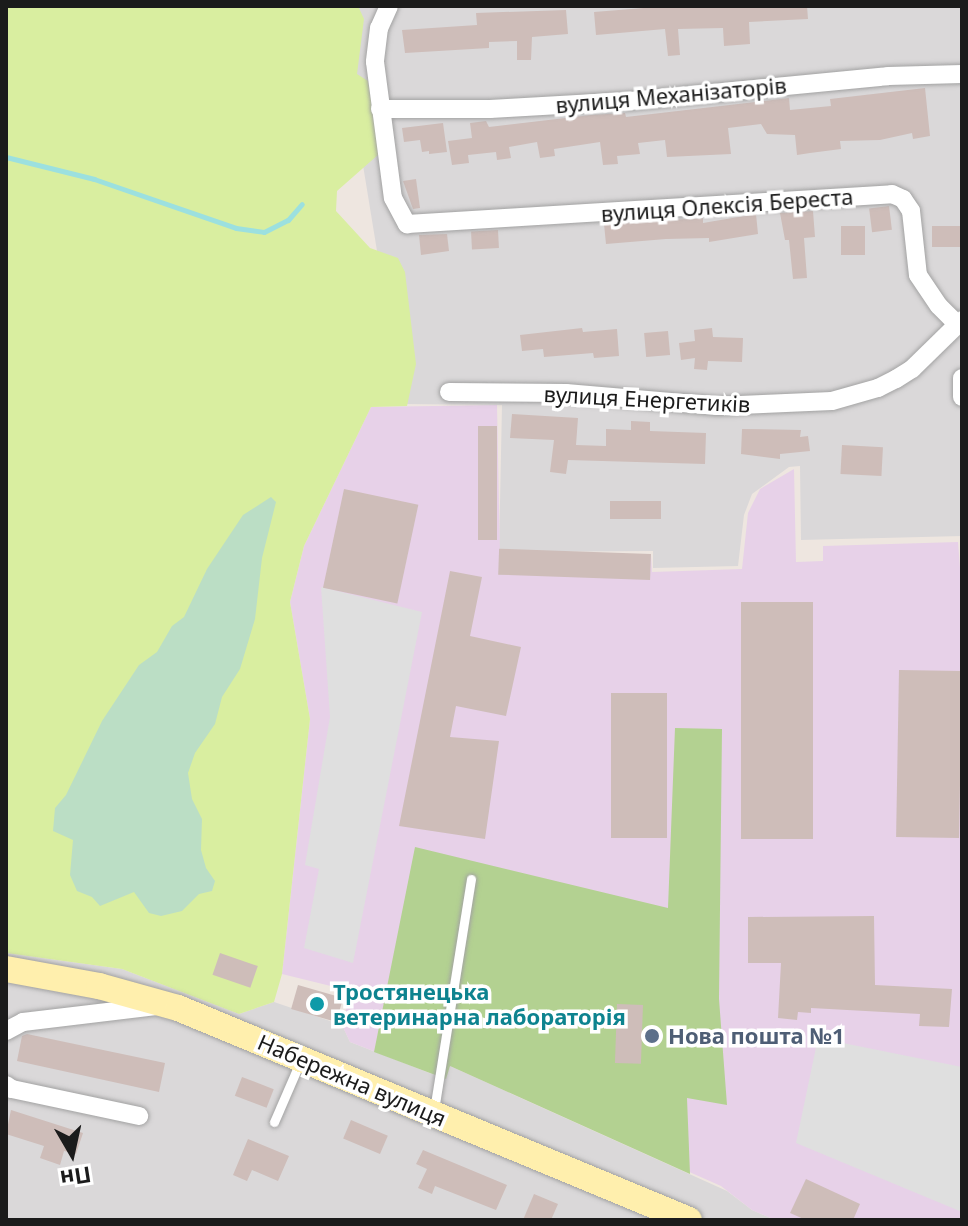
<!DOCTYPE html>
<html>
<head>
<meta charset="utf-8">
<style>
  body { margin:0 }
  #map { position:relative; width:968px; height:1226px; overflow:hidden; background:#eee6e0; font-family:"Noto Sans",sans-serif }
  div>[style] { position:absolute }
  .residential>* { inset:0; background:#dad8d9 }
  .industrial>* { inset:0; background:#e7d1e8 }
  .grass>* { inset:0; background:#d9eea0 }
  .forest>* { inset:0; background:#b3d191 }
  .wetland>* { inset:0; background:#bbdec5 }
  .parking>* { inset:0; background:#dfdfdf }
  .stream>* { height:5px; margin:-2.5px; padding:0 2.5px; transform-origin:2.5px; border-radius:2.5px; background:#9ce0df }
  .building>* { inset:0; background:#cebdb9; transform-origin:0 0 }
  .roads { filter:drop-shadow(0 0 2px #a2a2a2) drop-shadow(0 0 2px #a2a2a2) }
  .service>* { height:9px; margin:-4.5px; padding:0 4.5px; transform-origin:4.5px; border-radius:4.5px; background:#fff }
  .minor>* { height:18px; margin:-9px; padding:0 9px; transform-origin:9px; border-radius:9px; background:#fff }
  .secondary>* { height:26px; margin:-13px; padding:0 13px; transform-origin:13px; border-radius:13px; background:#ffefad }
  .dots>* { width:22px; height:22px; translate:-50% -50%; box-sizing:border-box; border:4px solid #fff; border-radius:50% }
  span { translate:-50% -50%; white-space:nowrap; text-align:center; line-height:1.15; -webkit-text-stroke:7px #fff; paint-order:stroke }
  .street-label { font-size:22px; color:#1b1b1b }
  .culture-label { font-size:22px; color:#0d838f; font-weight:700 }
  .left { translate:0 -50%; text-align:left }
  .service-label { font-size:22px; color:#4e5e75; font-weight:700 }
  .frame { position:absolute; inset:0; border:8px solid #1b1b1b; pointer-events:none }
  .north { position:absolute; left:32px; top:1114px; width:80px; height:80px; -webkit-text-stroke:6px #fff; paint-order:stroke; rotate:171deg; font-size:22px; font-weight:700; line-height:32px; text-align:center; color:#1b1b1b }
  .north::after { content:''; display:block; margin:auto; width:28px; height:36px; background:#1b1b1b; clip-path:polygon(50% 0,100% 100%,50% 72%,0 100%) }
</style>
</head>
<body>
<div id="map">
  <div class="residential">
    <div style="clip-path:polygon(337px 6px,962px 6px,962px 536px,801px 540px,800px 466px,789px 467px,752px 494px,744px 515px,738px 566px,653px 568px,653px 551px,499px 552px,502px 405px,402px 404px)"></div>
    <div style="clip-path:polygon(6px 953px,122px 969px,239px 1014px,274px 1002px,336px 1023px,342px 1025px,350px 1042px,445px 1079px,450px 1066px,727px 1191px,752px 1210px,775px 1220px,6px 1220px)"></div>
  </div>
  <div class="industrial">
    <div style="clip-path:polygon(497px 405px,500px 557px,651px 554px,652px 572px,742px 569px,748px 513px,760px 489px,794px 469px,796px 562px,823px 561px,823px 546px,958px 542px,962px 593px,962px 1220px,775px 1220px,752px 1210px,721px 1186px,450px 1066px,446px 1079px,350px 1042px,342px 1025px,351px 991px,282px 974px,310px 719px,290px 602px,304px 546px,371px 407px)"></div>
  </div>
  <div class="grass">
    <div style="clip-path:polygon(6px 6px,358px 6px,364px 19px,357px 74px,368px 81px,379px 154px,337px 191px,336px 211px,370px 248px,398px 258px,405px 272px,416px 364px,407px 406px,371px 407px,304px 546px,290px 602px,310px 719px,282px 974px,274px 1002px,239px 1014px,122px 969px,6px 953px)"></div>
  </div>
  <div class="forest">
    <div style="clip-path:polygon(675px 728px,722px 729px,719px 999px,727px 1105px,687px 1098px,690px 1174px,450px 1066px,446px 1079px,374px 1052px,415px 847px,668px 908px)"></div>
  </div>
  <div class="wetland">
    <div style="clip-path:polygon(271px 497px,276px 502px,262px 558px,255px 619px,240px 669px,222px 697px,215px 724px,195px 753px,188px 773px,192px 799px,202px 819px,201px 850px,206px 868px,215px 881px,212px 891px,199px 894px,182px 911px,161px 916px,149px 913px,134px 892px,100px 906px,92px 897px,77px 891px,70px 875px,73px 840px,53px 831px,55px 808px,66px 795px,102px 721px,139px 665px,157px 652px,172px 626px,184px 617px,207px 569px,243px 515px)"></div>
  </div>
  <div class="parking">
    <div style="clip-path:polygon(321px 587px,422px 612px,353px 963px,304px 948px,319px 869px,305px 865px,330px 717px)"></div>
    <div style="clip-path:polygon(818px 1038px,962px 1067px,962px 1212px,796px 1143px)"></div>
  </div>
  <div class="stream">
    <div style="left:6px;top:157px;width:91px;rotate:14deg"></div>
    <div style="left:94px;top:179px;width:150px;rotate:19deg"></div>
    <div style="left:236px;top:228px;width:28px;rotate:8deg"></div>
    <div style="left:264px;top:232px;width:27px;rotate:-27deg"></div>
    <div style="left:288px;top:220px;width:21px;rotate:-49deg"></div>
  </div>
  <div class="building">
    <div style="clip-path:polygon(807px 6px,808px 19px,749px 22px,750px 44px,724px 46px,723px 28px,678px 29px,680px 55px,668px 56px,665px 29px,596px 35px,594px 12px,656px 7px)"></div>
    <div style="clip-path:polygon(566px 10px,568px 34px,532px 37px,531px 60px,517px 60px,517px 41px,489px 42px,489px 48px,405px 53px,402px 30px,477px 25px,476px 13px)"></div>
    <div style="clip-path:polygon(925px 88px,930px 136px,913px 139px,912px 133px,880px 140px,840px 141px,841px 149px,810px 153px,797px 155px,795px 135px,767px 134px,761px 124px,728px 128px,731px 154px,667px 157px,665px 140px,638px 143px,640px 154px,617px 156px,618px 164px,603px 165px,600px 142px,554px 149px,555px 156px,540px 158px,537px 142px,509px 147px,511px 158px,497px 160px,496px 152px,468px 155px,469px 163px,452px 165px,448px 141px,472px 138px,470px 123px,486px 121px,489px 127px,591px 115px,625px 113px,626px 117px,789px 98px,790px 110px,831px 106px,830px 99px)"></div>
    <div style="clip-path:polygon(443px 123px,447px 152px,429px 154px,429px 151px,422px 152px,420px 140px,404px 142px,402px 128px)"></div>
    <div style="clip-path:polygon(416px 179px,420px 208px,413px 209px,403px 181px)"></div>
    <div style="left:889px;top:206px;width:24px;height:20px;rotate:83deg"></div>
    <div style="clip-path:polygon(813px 211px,815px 237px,804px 238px,807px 278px,793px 279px,789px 240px,785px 240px,780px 213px)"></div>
    <div style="clip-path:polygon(756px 214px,758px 234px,709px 242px,709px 238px,666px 239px,606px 244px,604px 224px,703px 218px,703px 223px)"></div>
    <div style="left:841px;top:226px;width:24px;height:29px"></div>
    <div style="left:962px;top:226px;width:21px;height:30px;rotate:90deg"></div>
    <div style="left:498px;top:230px;width:18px;height:27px;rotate:87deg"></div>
    <div style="clip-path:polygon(447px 234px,449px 251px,421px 255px,419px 235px)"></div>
    <div style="clip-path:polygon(582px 328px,583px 332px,617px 329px,619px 356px,594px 358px,593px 353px,544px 357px,543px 349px,522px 351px,520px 335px)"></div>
    <div style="clip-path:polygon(712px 328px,713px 337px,743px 338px,742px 362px,708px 361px,707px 370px,694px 369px,695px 358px,681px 360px,679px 343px,695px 341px,694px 330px)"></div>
    <div style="left:668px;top:331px;width:24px;height:24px;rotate:85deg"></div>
    <div style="clip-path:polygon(512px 414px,578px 418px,576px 445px,606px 446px,606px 429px,631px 430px,631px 421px,650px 422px,650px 431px,706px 433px,705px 464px,568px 460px,566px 474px,550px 472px,554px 440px,510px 438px)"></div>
    <div style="left:478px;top:426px;width:19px;height:114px"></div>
    <div style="clip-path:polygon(742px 429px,801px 430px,800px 437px,808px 436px,810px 451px,780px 454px,780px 459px,741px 454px)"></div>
    <div style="left:842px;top:445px;width:41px;height:29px;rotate:3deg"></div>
    <div style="left:344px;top:489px;width:76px;height:101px;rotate:12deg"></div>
    <div style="left:610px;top:501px;width:51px;height:18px"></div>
    <div style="left:651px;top:554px;width:26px;height:152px;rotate:92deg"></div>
    <div style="clip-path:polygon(450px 571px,482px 577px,470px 636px,521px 647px,506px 716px,456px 706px,450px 737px,499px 741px,485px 839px,399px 826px)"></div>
    <div style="left:741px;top:602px;width:72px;height:237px"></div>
    <div style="left:899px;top:670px;width:63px;height:167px;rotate:1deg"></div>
    <div style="left:611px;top:693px;width:56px;height:145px"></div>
    <div style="clip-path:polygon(874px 916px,875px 985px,952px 989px,949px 1027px,919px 1026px,920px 1014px,811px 1008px,811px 1013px,798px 1012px,797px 1020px,778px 1018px,781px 963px,748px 963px,748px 917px)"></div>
    <div style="left:220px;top:953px;width:40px;height:23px;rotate:19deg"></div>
    <div style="left:298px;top:985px;width:47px;height:25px;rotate:16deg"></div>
    <div style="left:617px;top:1004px;width:26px;height:59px;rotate:2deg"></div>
    <div style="clip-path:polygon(27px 1034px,165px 1063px,159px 1092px,17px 1061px,22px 1036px)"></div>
    <div style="left:242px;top:1077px;width:34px;height:20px;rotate:21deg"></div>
    <div style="clip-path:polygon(11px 1110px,83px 1133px,76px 1154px,64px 1151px,60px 1165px,40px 1158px,44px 1146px,6px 1134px)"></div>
    <div style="left:351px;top:1120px;width:40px;height:20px;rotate:23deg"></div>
    <div style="clip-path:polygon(248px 1139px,289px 1156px,278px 1181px,252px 1170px,247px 1181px,233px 1175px)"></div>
    <div style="clip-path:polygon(423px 1150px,507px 1185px,496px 1210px,435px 1186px,432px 1194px,418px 1188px,427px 1169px,416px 1164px)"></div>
    <div style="clip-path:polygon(806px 1179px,860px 1204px,853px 1220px,806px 1220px,790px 1213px)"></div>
    <div style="clip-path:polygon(534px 1194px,558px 1204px,551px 1220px,523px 1220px)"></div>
  </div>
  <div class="roads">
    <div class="service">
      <div style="left:434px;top:1110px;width:234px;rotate:-80.9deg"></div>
      <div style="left:274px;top:1122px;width:65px;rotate:-66.6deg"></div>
    </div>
    <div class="minor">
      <div style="left:389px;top:6px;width:24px;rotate:114deg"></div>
      <div style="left:379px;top:28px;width:34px;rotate:97deg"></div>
      <div style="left:375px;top:62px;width:137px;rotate:82.5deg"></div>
      <div style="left:393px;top:198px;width:30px;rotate:62deg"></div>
      <div style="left:407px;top:224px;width:486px;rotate:-3.5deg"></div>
      <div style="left:892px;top:194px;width:12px;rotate:24deg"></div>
      <div style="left:903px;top:199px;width:14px;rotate:56deg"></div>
      <div style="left:911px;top:211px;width:64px;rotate:83.8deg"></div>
      <div style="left:918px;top:275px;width:37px;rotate:56deg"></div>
      <div style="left:939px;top:306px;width:25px;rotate:45deg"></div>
      <div style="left:380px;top:109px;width:110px"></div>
      <div style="left:490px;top:109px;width:140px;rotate:-3.3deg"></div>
      <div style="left:630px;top:101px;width:259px;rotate:-5.5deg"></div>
      <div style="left:888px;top:76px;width:74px;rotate:-1.5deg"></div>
      <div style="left:962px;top:378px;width:19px;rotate:90deg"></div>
      <div style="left:449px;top:392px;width:117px;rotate:0.5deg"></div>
      <div style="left:566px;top:393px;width:152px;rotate:4.9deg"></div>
      <div style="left:717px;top:406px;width:115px;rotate:-2.5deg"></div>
      <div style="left:832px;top:401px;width:48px;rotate:-15.8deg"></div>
      <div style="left:878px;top:388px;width:20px;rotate:-27deg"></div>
      <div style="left:896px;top:379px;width:19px;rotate:-32deg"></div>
      <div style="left:912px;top:369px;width:70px;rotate:-44.4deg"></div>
      <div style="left:6px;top:1031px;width:19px;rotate:-28deg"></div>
      <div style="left:23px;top:1022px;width:136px;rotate:-6.8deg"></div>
      <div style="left:6px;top:1085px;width:7px;rotate:34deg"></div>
      <div style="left:12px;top:1089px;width:130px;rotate:12deg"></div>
    </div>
    <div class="secondary">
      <div style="left:6px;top:969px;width:95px;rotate:10.4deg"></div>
      <div style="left:99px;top:986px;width:82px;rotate:15.6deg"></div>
      <div style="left:178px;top:1008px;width:553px;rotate:22.53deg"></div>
    </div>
  </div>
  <div class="dots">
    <div style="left:317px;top:1004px;background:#0f9aa8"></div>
    <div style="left:652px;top:1036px;background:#5c6f8a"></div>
  </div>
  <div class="street-label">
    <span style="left:671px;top:95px;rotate:-5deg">вулиця Механізаторів</span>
    <span style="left:727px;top:205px;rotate:-4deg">вулиця Олексія Береста</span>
    <span style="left:647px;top:399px;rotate:3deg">вулиця Енергетиків</span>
    <span style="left:352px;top:1080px;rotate:23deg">Набережна вулиця</span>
  </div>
  <div class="culture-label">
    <span class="left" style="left:333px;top:1004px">Тростянецька<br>ветеринарна лабораторія</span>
  </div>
  <div class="service-label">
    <span class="left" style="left:668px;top:1036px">Нова пошта №1</span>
  </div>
  <div class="frame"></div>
  <div class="north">Пн</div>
</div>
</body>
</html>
